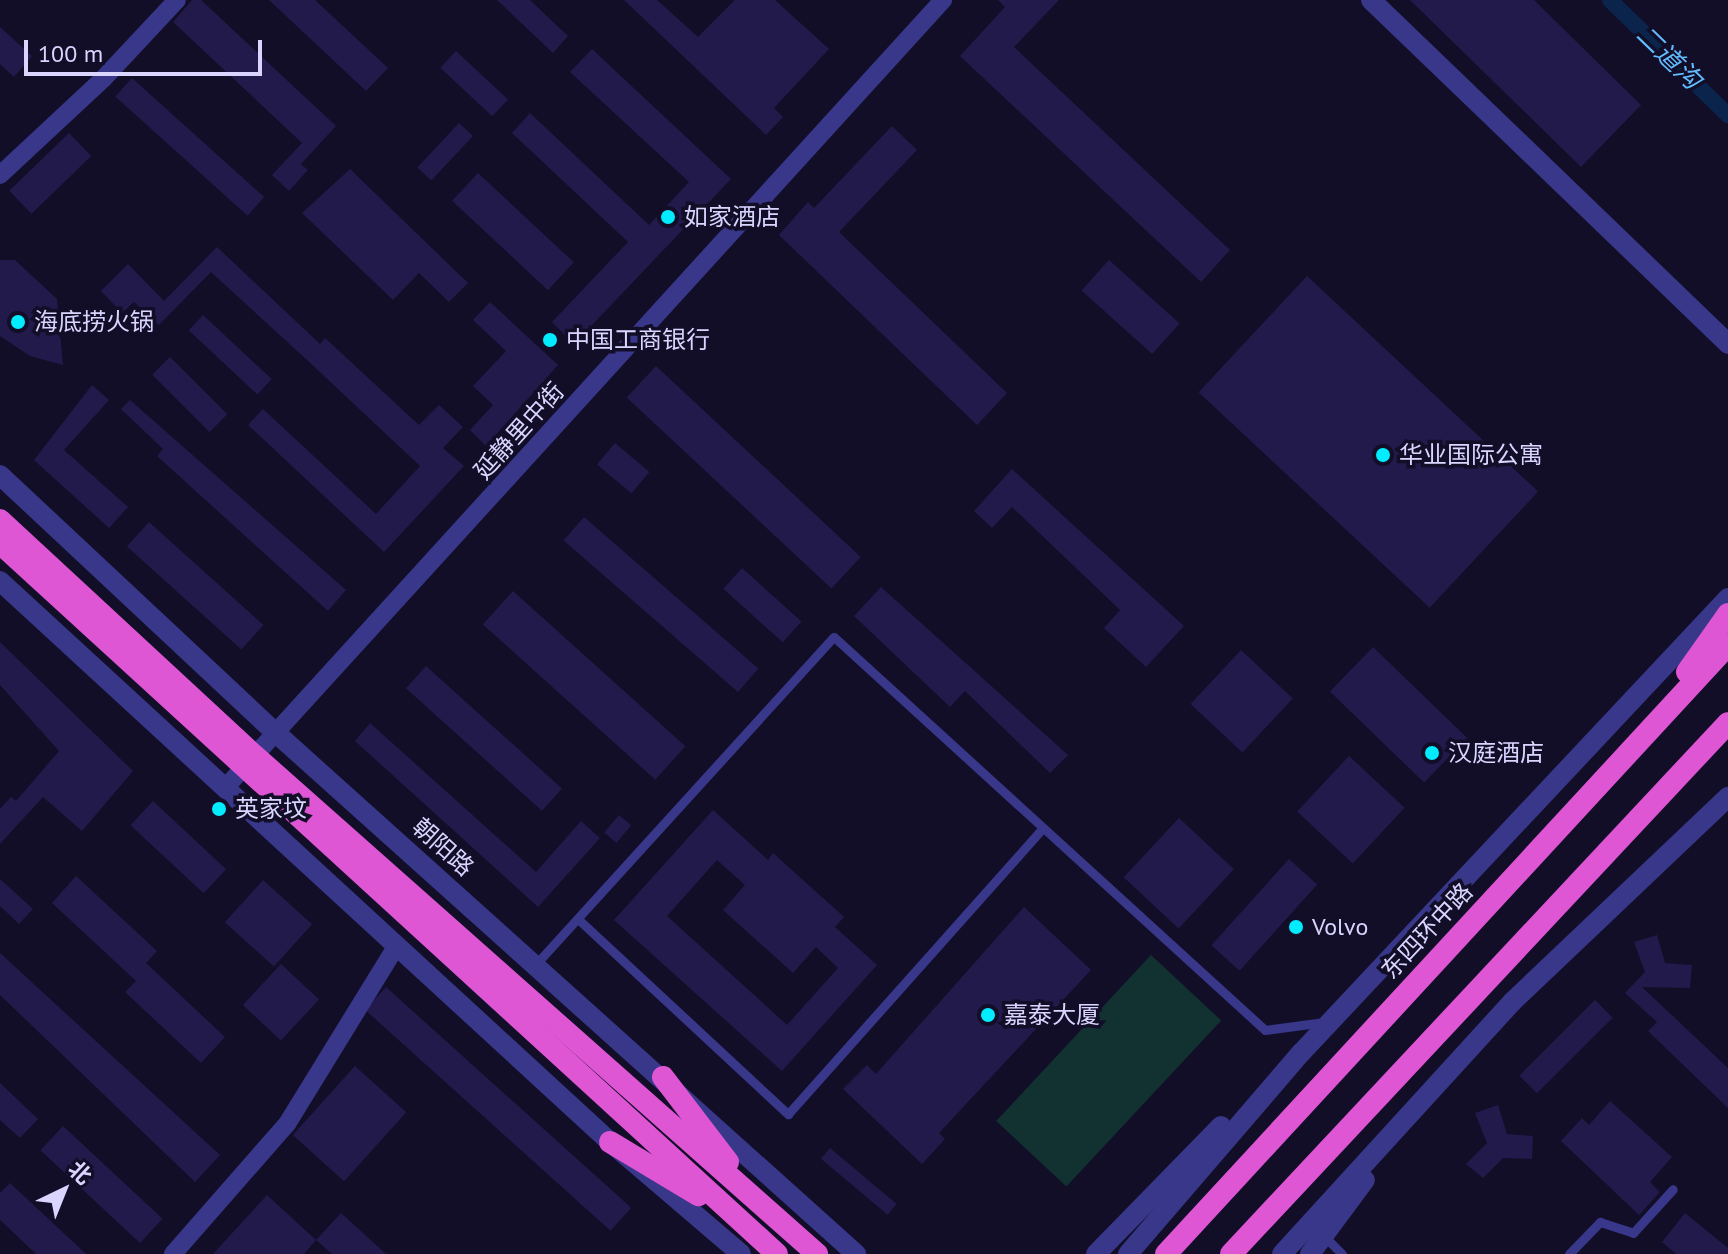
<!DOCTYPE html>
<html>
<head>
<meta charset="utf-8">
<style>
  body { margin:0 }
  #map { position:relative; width:1728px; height:1254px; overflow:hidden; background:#120e28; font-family:"PT Sans","Noto Sans SC",sans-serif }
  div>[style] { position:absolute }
  .green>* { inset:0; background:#113230; transform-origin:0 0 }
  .canal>* { height:16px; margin:-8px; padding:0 8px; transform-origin:8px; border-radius:8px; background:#0a244b }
  .building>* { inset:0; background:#221a4a; transform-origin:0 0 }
  .service>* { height:9px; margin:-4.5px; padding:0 4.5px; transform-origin:4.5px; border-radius:4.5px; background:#383789 }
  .minor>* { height:18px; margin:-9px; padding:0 9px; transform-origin:9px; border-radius:9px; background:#383789 }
  .tertiary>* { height:20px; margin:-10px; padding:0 10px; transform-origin:10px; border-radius:10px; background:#383789 }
  .trunk>* { height:22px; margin:-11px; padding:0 11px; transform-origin:11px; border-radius:11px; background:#de56d4 }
  .dots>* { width:22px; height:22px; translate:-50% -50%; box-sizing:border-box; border:4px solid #120e28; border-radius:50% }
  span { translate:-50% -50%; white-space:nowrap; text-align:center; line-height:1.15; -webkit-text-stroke:7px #120e28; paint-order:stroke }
  .poi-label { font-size:24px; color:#d9d5ff }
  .left { translate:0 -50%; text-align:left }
  .street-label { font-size:24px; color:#d9d5ff }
  .water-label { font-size:26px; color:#63bbff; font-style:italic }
  .north { position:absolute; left:24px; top:1150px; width:80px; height:80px; -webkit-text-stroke:6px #120e28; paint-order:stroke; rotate:43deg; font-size:22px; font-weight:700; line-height:32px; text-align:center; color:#d9d5ff }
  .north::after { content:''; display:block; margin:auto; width:28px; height:36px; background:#d9d5ff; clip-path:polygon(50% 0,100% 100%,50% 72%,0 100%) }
  .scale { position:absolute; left:24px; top:40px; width:238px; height:36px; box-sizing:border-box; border:4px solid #d9d5ff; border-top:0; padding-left:10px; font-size:24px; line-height:28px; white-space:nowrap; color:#d9d5ff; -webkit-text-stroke:6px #120e28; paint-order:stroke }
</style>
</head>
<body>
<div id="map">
  <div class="green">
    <div style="left:1151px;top:955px;width:96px;height:227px;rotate:43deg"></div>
  </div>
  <div class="canal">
    <div style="left:1610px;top:0;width:165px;rotate:44.3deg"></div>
  </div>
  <div class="building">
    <div style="clip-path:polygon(192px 0,201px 0,336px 126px,301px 164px,308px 170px,289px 191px,272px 175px,302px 143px,173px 22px)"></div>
    <div style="clip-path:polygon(269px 0,315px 0,388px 68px,366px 91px)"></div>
    <div style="clip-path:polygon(497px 0,530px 0,568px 36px,553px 53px)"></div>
    <div style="clip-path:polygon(624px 0,657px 0,698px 37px,735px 0,775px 0,829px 49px,774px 108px,783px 117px,766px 135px)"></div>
    <div style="clip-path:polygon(998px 0,1059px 0,1014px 47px,1230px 250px,1201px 282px,960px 56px,1005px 7px)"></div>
    <div style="clip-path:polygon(1410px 0,1534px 0,1641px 105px,1581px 167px)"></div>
    <div style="clip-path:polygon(0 27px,32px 56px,14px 77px,0 64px)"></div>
    <div style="clip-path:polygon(592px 49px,731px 179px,574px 344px,552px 322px,628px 242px,512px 133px,530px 113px,649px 225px,689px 182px,570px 72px)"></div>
    <div style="left:456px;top:51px;width:71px;height:23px;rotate:43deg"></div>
    <div style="left:132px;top:78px;width:178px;height:25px;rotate:42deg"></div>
    <div style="left:459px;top:123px;width:19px;height:61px;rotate:43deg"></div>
    <div style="clip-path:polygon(892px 126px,917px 150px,839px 232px,1007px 393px,977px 425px,779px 235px,808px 202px,814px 208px)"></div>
    <div style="left:69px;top:133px;width:32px;height:83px;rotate:46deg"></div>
    <div style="clip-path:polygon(350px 169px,468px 283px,449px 302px,419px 273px,393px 300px,302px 213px)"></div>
    <div style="left:478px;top:173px;width:131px;height:38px;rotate:43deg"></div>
    <div style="clip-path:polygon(217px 247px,320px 344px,325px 338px,419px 425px,439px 405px,463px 427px,443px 448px,464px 466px,384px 552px,248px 425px,263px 409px,376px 514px,420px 466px,306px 359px,211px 272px,159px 325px,134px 302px,122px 313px,101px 291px,128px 264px,164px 301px)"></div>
    <div style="clip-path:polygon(0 260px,15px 260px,57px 299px,63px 365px,30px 356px,0 336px)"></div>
    <div style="left:1109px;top:260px;width:95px;height:41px;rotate:42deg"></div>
    <div style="left:1307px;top:276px;width:316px;height:159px;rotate:43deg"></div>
    <div style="clip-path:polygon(490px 302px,558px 365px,486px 446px,470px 430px,493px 405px,473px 386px,506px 351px,473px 320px)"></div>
    <div style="left:203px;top:315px;width:94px;height:21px;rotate:43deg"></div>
    <div style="left:170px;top:357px;width:81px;height:25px;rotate:45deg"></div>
    <div style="left:656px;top:366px;width:280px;height:43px;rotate:43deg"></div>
    <div style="clip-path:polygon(92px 385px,109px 400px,64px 450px,128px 507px,109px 528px,34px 460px)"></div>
    <div style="clip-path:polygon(130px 400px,346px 590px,328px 611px,157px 456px,163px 449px,121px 409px)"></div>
    <div style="left:615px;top:443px;width:45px;height:28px;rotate:40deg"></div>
    <div style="clip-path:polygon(1012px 469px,1184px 626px,1146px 667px,1104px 628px,1120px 610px,1012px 507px,992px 528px,974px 511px)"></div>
    <div style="left:584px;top:517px;width:231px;height:31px;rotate:41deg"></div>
    <div style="left:149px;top:522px;width:154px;height:33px;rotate:42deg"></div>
    <div style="left:742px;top:568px;width:80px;height:28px;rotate:42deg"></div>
    <div style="clip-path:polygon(881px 587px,1068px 755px,1050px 773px,965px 691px,950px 707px,854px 616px)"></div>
    <div style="left:513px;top:591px;width:232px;height:45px;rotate:42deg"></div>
    <div style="clip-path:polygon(0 642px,133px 771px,82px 831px,43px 797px,0 844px,0 809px,11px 797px,16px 801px,59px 751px,0 685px)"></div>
    <div style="left:1373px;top:647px;width:131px;height:62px;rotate:44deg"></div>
    <div style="left:1241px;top:650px;width:71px;height:74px;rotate:43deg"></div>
    <div style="left:426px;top:666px;width:183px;height:30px;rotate:42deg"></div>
    <div style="clip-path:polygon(370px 723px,536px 872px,581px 821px,600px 838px,538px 907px,355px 741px)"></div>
    <div style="left:1349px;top:756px;width:76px;height:76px;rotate:43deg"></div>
    <div style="left:153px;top:801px;width:100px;height:33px;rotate:43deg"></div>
    <div style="clip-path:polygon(evenodd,713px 810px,768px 860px,773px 853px,844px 917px,835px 927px,877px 965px,782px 1071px,614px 920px,713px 810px,717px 860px,745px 885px,723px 910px,793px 973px,816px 947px,838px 968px,787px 1025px,667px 916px,717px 860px)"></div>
    <div style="left:619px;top:815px;width:16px;height:23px;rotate:40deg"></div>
    <div style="left:1179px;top:818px;width:75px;height:81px;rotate:43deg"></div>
    <div style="left:1289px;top:859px;width:38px;height:116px;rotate:42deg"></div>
    <div style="clip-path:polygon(76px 876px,157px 951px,146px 963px,225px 1037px,201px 1063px,125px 992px,136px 981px,52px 903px)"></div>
    <div style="clip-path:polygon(0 879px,33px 909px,19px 924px,0 906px)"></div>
    <div style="left:263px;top:880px;width:66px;height:57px;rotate:42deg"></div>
    <div style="clip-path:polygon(1024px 907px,1091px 970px,939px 1133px,945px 1139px,922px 1164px,843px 1089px,867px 1065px,876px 1074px)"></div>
    <div style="clip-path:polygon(1657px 935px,1665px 963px,1692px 965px,1690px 988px,1642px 987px,1728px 1068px,1728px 1108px,1648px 1031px,1657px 1022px,1625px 993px,1645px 972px,1634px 942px)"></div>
    <div style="clip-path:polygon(0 953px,220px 1155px,195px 1182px,0 995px)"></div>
    <div style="left:281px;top:964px;width:52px;height:56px;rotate:43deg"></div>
    <div style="left:386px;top:987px;width:330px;height:31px;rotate:42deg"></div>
    <div style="left:1595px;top:1000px;width:25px;height:107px;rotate:45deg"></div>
    <div style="left:355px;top:1066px;width:69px;height:93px;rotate:42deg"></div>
    <div style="clip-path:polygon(0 1083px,38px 1119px,20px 1138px,0 1120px)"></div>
    <div style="clip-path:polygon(1610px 1101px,1672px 1157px,1650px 1182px,1660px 1192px,1639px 1215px,1561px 1141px,1582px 1118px,1589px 1125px)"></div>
    <div style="clip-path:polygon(1498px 1105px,1507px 1134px,1533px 1136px,1532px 1159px,1503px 1158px,1483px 1178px,1466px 1164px,1487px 1143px,1475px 1113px)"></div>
    <div style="left:63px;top:1126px;width:136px;height:33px;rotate:43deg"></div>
    <div style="left:830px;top:1148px;width:87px;height:14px;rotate:40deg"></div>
    <div style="clip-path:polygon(10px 1183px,86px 1254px,36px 1254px,0 1220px,0 1193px)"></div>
    <div style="clip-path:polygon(267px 1195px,316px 1240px,304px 1254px,213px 1254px)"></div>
    <div style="clip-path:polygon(341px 1213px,386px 1254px,332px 1254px,316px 1240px)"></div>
    <div style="clip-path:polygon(1685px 1213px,1728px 1248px,1728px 1254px,1676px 1254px,1662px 1242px)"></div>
  </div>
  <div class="service">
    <div style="left:578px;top:919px;width:287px;rotate:42.9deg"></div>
    <div style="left:788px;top:1114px;width:383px;rotate:-48.3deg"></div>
    <div style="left:536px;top:964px;width:442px;rotate:-47.7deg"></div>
    <div style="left:834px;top:637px;width:583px;rotate:42.36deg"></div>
    <div style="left:1265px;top:1030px;width:60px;rotate:-7.7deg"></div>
    <div style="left:1323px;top:1235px;width:27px;rotate:45deg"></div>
    <div style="left:1569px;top:1254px;width:45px;rotate:-45.9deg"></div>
    <div style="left:1600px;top:1222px;width:35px;rotate:18deg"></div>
    <div style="left:1633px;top:1233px;width:59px;rotate:-47.7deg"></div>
  </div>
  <div class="minor">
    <div style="left:0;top:175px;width:141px;rotate:-43deg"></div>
    <div style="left:103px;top:79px;width:108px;rotate:-46.9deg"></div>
    <div style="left:226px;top:787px;width:1065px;rotate:-47.66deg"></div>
    <div style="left:173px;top:1254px;width:173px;rotate:-48.8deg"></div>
    <div style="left:287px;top:1124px;width:210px;rotate:-58.4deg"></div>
  </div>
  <div class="tertiary">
    <div style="left:1371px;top:0;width:496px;rotate:43.9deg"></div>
    <div style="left:0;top:475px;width:378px;rotate:43.1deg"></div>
    <div style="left:276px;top:733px;width:780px;rotate:41.93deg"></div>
    <div style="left:0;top:581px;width:829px;rotate:42.6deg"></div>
    <div style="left:610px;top:1142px;width:172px;rotate:40.5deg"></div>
    <div style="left:1096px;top:1254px;width:179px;rotate:-45.7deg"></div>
    <div style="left:1128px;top:1254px;width:265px;rotate:-49.3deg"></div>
    <div style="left:1301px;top:1053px;width:624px;rotate:-46.82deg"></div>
    <div style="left:1282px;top:1254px;width:341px;rotate:-47.6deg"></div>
    <div style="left:1512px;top:1002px;width:298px;rotate:-43.5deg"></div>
    <div style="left:1310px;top:1254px;width:92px;rotate:-53.4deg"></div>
  </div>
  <div class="trunk">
    <div style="left:0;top:520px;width:347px;rotate:42.8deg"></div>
    <div style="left:255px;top:756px;width:751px;rotate:41.54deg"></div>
    <div style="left:0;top:543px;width:1053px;rotate:42.46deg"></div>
    <div style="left:1687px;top:672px;width:71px;rotate:-54.7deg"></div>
    <div style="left:663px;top:1077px;width:107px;rotate:52.6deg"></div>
    <div style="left:610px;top:1142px;width:103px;rotate:31.1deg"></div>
    <div style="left:1166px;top:1254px;width:829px;rotate:-47.3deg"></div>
    <div style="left:1231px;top:1254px;width:727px;rotate:-46.89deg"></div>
  </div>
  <div class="dots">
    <div style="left:668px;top:217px;background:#01ecff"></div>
    <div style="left:18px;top:322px;background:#01ecff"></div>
    <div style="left:550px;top:340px;background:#01ecff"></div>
    <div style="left:1383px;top:455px;background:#01ecff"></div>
    <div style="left:1432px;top:753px;background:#01ecff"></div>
    <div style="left:219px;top:809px;background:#01ecff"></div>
    <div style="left:1296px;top:927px;background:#01ecff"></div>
    <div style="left:988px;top:1015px;background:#01ecff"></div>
  </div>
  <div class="poi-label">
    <span class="left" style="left:684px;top:217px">如家酒店</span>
    <span class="left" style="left:34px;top:322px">海底捞火锅</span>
    <span class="left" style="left:566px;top:340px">中国工商银行</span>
    <span class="left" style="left:1399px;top:455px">华业国际公寓</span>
    <span class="left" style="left:1448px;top:753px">汉庭酒店</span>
    <span class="left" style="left:235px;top:809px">英家坟</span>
    <span class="left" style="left:1312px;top:927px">Volvo</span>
    <span class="left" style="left:1004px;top:1015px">嘉泰大厦</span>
  </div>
  <div class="street-label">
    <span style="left:519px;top:431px;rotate:-48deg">延静里中街</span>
    <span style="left:443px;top:847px;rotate:42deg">朝阳路</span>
    <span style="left:1427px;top:931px;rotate:-47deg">东四环中路</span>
  </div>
  <div class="water-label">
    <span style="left:1669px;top:57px;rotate:44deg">二道沟</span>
  </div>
  <div class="north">北</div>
  <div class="scale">100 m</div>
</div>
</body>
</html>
